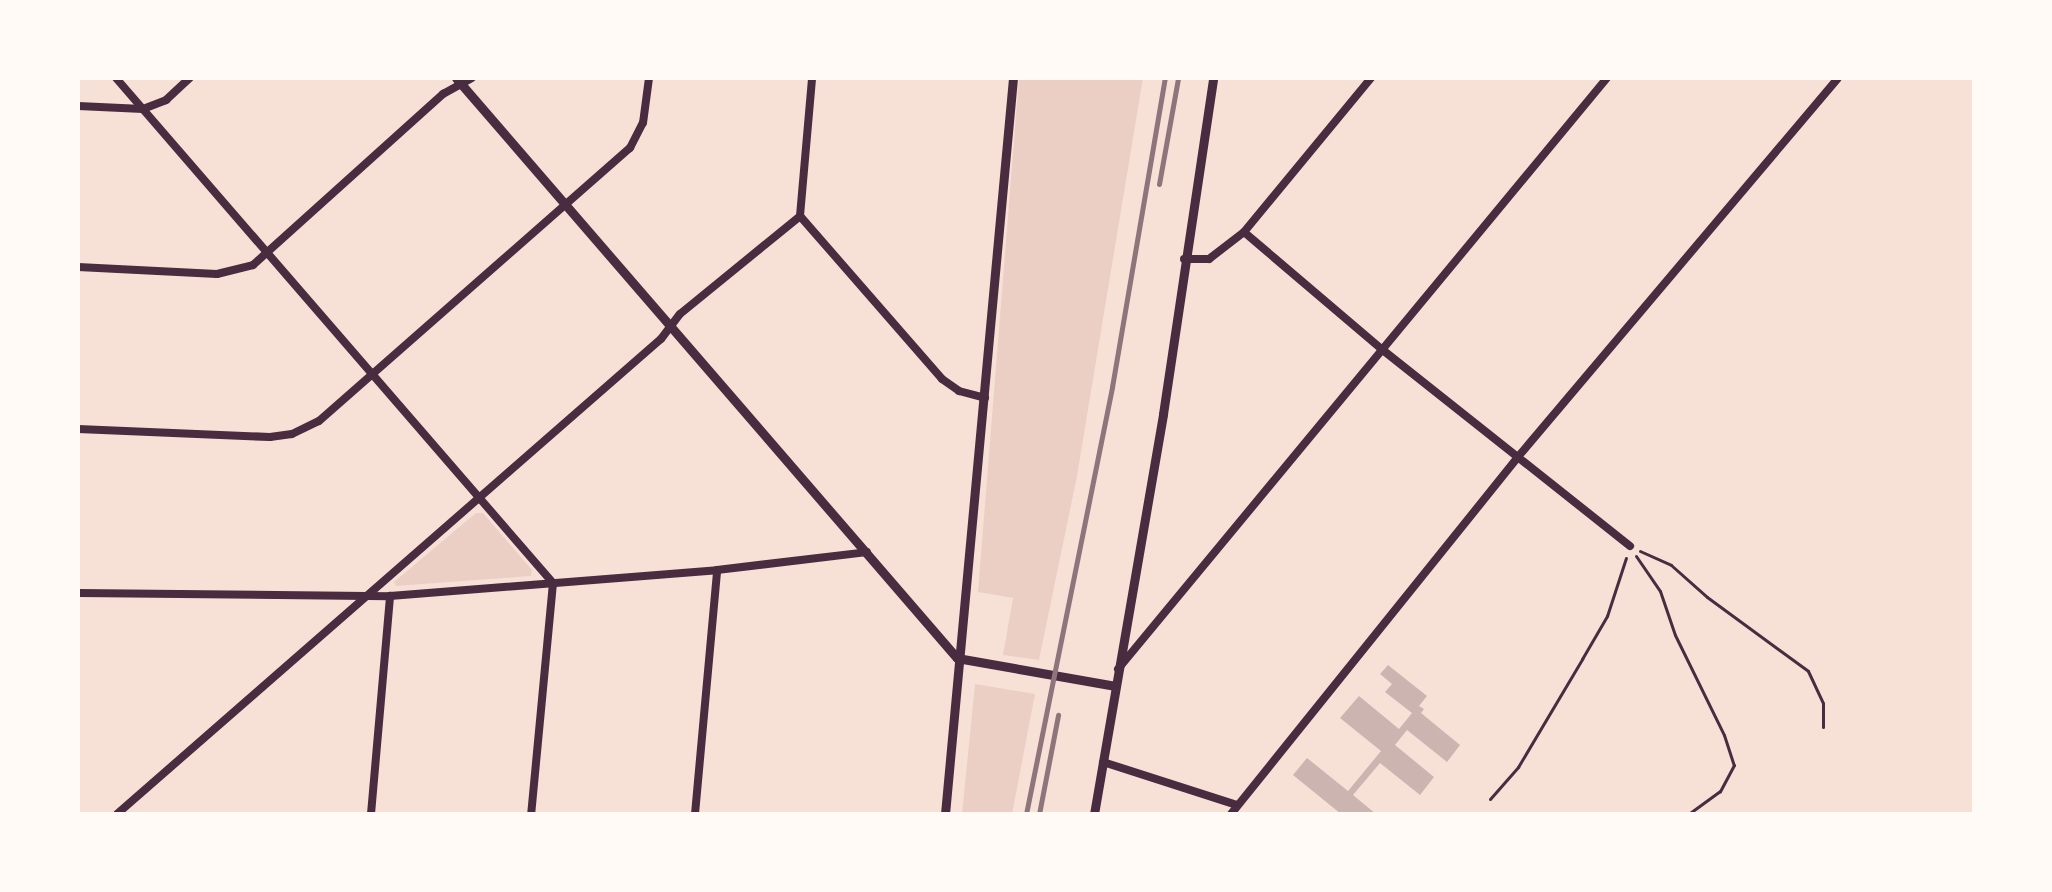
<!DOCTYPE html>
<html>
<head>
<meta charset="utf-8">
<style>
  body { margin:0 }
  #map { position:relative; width:2052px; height:892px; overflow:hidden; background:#f7e1d7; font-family:"PT Sans Narrow",sans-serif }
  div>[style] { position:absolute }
  .green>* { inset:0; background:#ebcfc5 }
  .building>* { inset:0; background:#ccb4b1 }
  .path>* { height:3px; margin:-1.5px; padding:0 1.5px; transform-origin:1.5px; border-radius:1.5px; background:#4a2c40 }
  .minor>* { height:8px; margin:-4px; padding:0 4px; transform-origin:4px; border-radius:4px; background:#4a2c40 }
  .tertiary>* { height:9px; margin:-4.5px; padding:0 4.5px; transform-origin:4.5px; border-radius:4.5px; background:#4a2c40 }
  .rail>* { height:5px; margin:-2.5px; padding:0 2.5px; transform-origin:2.5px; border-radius:2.5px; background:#8f747c }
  span { translate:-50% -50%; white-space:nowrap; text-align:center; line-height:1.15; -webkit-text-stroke:8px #fffaf5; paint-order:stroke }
  .frame { position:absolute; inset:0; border:80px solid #fffaf5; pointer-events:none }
</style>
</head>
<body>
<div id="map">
  <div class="green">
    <div style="clip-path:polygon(1019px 78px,1143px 78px,1077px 476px,1039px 660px,1003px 655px,1013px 598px,978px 592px)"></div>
    <div style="clip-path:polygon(476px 513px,483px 513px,532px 570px,531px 576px,396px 586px,394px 582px)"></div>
    <div style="clip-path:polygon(975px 684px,1035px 694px,1012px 814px,962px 814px)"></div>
  </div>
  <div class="building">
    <div style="clip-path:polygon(1388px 665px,1427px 696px,1419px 706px,1424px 709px,1421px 713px,1460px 745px,1447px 762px,1407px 730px,1395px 745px,1434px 777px,1420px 795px,1380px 763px,1353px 795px,1376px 814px,1341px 814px,1293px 775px,1307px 758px,1348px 791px,1381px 751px,1340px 718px,1359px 696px,1399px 729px,1412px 713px,1385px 692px,1392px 684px,1380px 674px)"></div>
  </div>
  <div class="path">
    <div style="left:1640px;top:551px;width:34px;rotate:24deg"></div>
    <div style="left:1671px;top:565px;width:48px;rotate:41.6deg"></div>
    <div style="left:1707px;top:597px;width:125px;rotate:36.2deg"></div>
    <div style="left:1808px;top:671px;width:35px;rotate:65deg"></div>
    <div style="left:1823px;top:703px;width:24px;rotate:90deg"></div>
    <div style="left:1636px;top:556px;width:42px;rotate:55.6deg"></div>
    <div style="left:1660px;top:591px;width:46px;rotate:71.2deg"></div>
    <div style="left:1675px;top:635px;width:111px;rotate:63.9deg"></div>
    <div style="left:1724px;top:735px;width:32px;rotate:72deg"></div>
    <div style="left:1734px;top:765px;width:30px;rotate:118deg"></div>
    <div style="left:1720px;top:791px;width:39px;rotate:144deg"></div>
    <div style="left:1490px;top:799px;width:43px;rotate:-48.8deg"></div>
    <div style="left:1518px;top:767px;width:126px;rotate:-59.3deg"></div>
    <div style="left:1582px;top:659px;width:50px;rotate:-59.8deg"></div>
    <div style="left:1607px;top:616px;width:61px;rotate:-71.9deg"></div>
  </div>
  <div class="minor">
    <div style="left:116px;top:78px;width:668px;rotate:49.13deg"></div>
    <div style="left:553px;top:583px;width:232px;rotate:95.4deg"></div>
    <div style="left:78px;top:106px;width:65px;rotate:2.6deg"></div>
    <div style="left:143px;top:109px;width:25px;rotate:-21deg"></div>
    <div style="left:166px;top:100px;width:33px;rotate:-43deg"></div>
    <div style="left:800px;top:216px;width:216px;rotate:48.9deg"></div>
    <div style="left:942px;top:379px;width:21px;rotate:35deg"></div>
    <div style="left:959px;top:391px;width:27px;rotate:15deg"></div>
    <div style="left:1244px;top:232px;width:184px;rotate:40.4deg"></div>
    <div style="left:1384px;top:351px;width:314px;rotate:38.4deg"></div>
    <div style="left:1184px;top:259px;width:25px"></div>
    <div style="left:1209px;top:259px;width:44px;rotate:-37.6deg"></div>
    <div style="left:1244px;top:232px;width:200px;rotate:-50.5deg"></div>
    <div style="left:78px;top:267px;width:139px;rotate:2.9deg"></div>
    <div style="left:217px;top:274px;width:37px;rotate:-14deg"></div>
    <div style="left:253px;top:265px;width:256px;rotate:-42deg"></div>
    <div style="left:443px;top:94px;width:33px;rotate:-29deg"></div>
    <div style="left:78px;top:429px;width:192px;rotate:2.4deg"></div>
    <div style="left:270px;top:437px;width:22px;rotate:-8deg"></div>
    <div style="left:292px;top:434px;width:30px;rotate:-26deg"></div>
    <div style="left:319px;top:421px;width:414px;rotate:-41.3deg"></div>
    <div style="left:630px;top:148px;width:28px;rotate:-63deg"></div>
    <div style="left:643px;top:123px;width:45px;rotate:-82.4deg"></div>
    <div style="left:78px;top:593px;width:312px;rotate:0.6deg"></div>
    <div style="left:390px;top:596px;width:328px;rotate:-4.5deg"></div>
    <div style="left:717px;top:570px;width:151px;rotate:-6.8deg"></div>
    <div style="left:1118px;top:669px;width:767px;rotate:-50.4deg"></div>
    <div style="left:1103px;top:762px;width:141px;rotate:17.8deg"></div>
    <div style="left:117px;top:814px;width:722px;rotate:-41.13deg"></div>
    <div style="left:661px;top:339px;width:31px;rotate:-53deg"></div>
    <div style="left:680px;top:314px;width:155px;rotate:-39.2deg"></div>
    <div style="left:800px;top:216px;width:139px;rotate:-85deg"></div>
    <div style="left:371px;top:814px;width:219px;rotate:-85deg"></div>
    <div style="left:695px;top:814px;width:245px;rotate:-84.8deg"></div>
    <div style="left:1231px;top:814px;width:457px;rotate:-51.2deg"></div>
    <div style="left:1517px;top:458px;width:497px;rotate:-49.8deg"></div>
  </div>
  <div class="tertiary">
    <div style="left:456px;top:78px;width:766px;rotate:49.18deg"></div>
    <div style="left:957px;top:658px;width:161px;rotate:10deg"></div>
    <div style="left:945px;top:814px;width:739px;rotate:-84.72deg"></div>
    <div style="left:1094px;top:814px;width:406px;rotate:-80.2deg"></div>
    <div style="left:1163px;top:414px;width:340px;rotate:-81.5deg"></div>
  </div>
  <div class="rail">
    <div style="left:1159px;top:184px;width:108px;rotate:-79.8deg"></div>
    <div style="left:1026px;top:814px;width:436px;rotate:-78.6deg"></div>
    <div style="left:1112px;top:387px;width:314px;rotate:-80.3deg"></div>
    <div style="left:1039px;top:814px;width:101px;rotate:-79.1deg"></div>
  </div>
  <div class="frame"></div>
</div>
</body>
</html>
